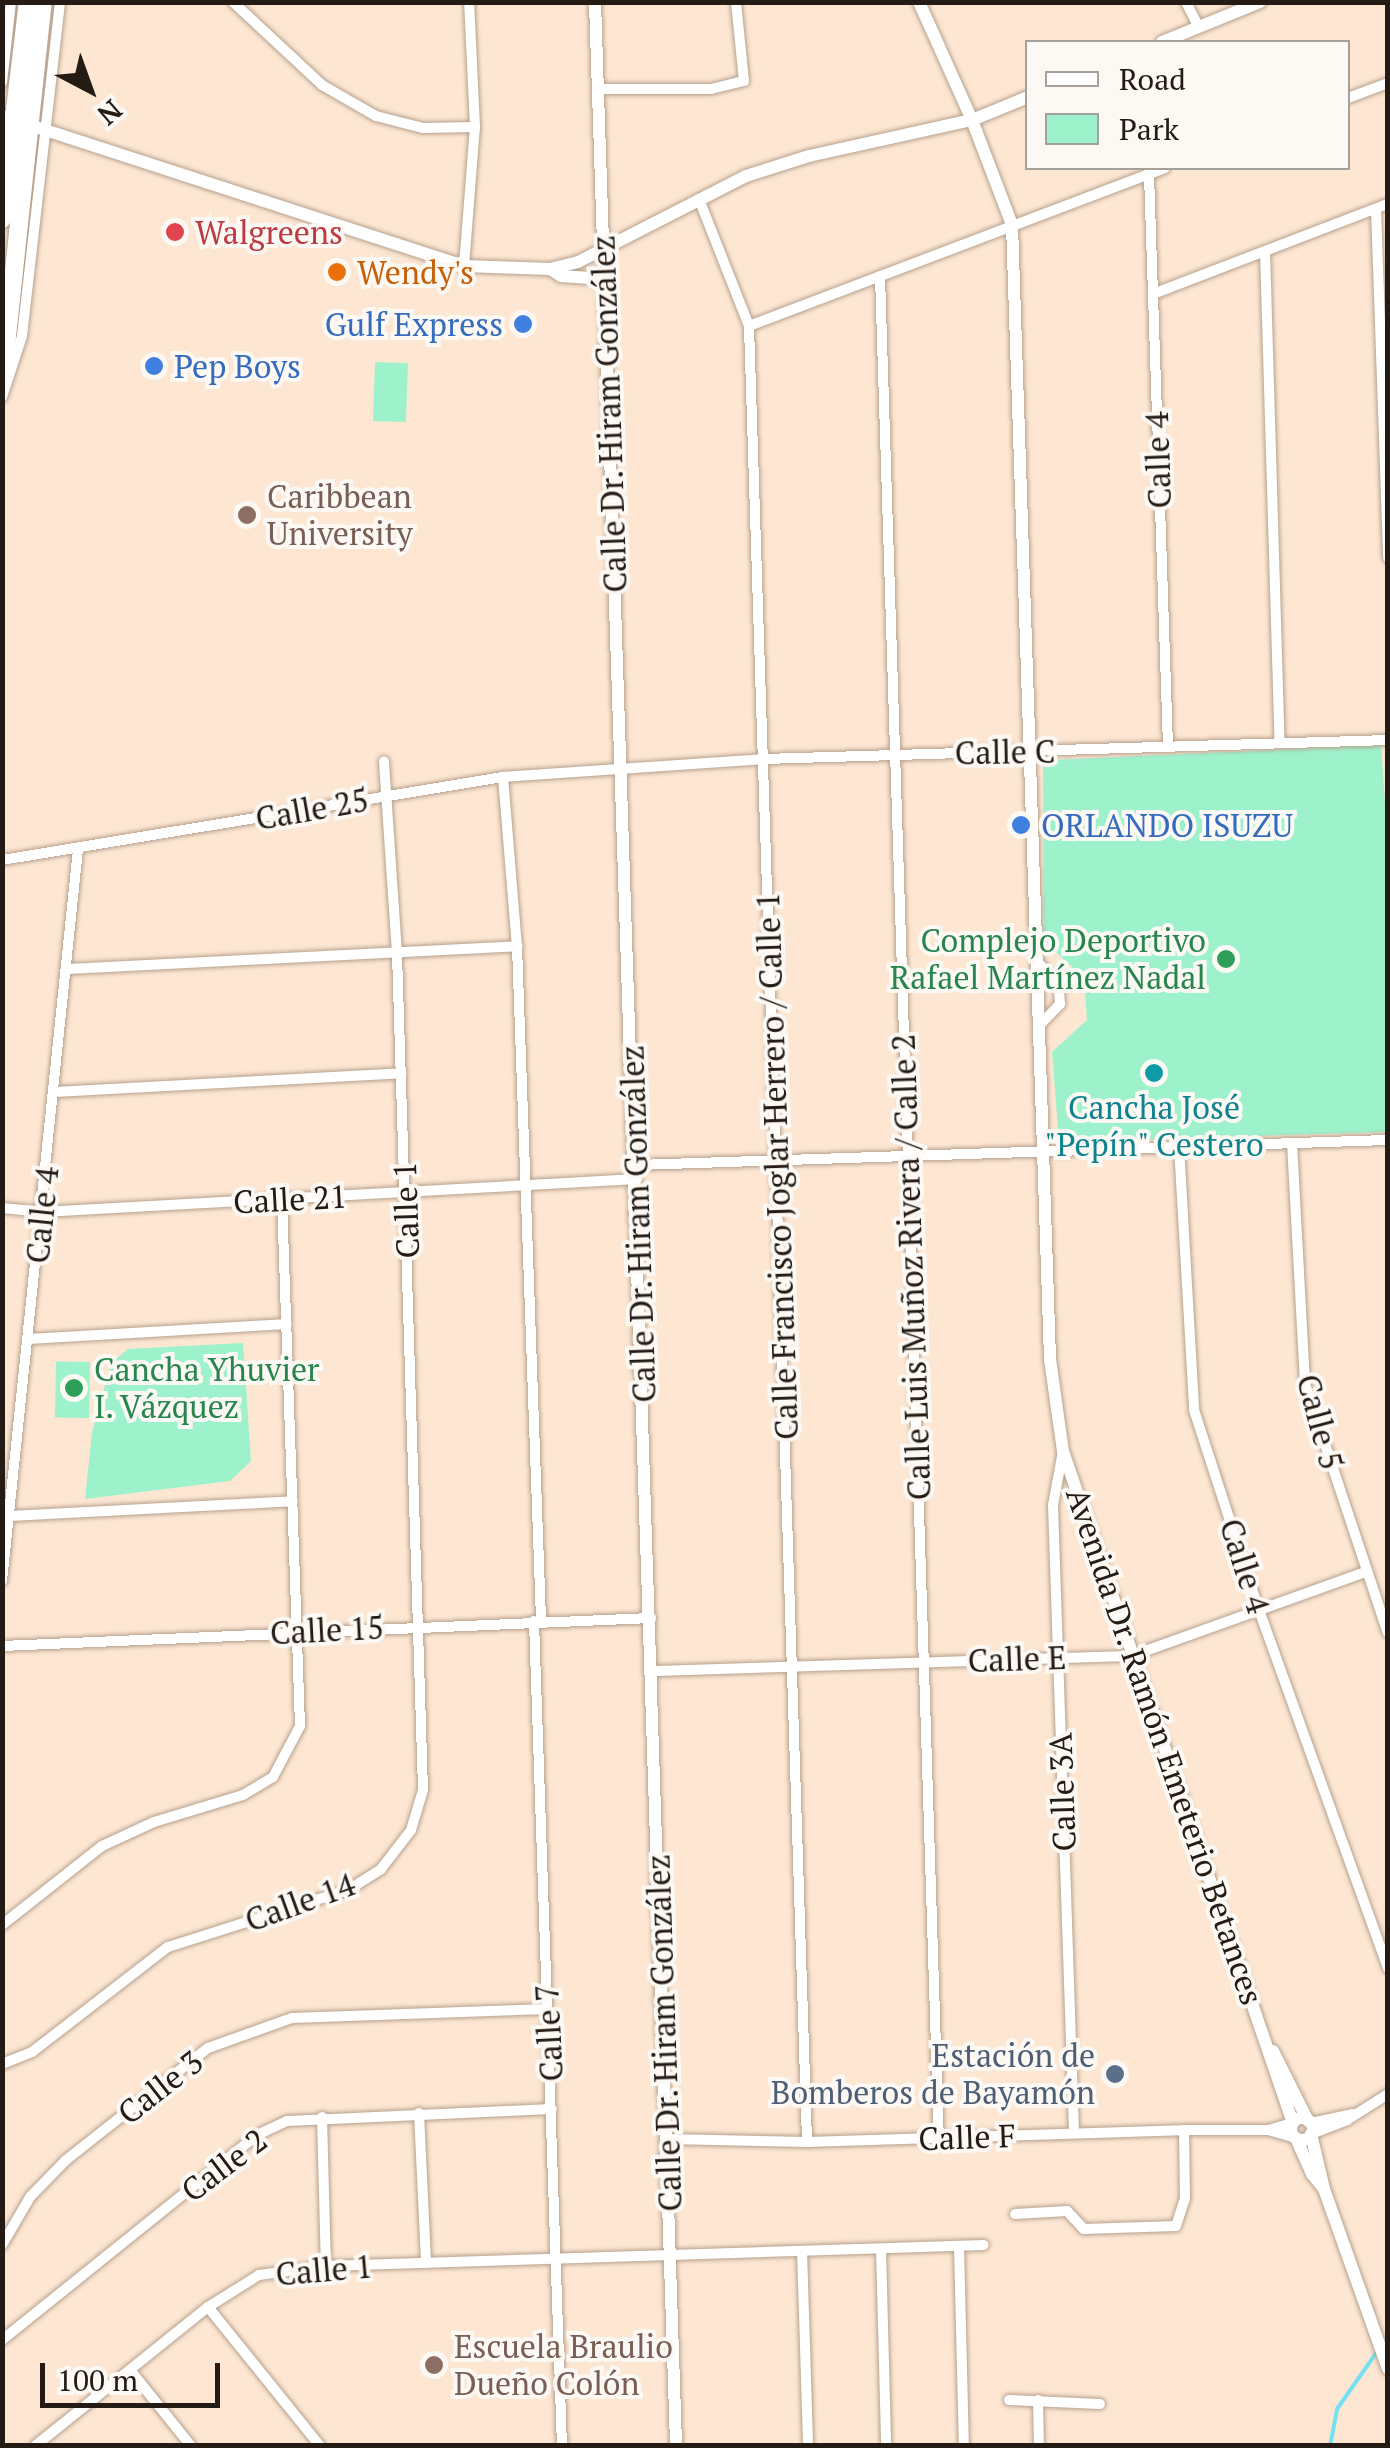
<!DOCTYPE html>
<html>
<head>
<meta charset="utf-8">
<style>
  body { margin:0 }
  #map { position:relative; width:1390px; height:2448px; overflow:hidden; background:#fde7d3; font-family:"PT Serif",serif }
  div>[style] { position:absolute }
  .green>* { inset:0; background:#9df2cc; transform-origin:0 0 }
  .stream>* { height:4px; margin:-2px; padding:0 2px; transform-origin:2px; border-radius:2px; background:#73e1f1 }
  .roads { filter:drop-shadow(0 0 2px #b6a18e) drop-shadow(0 0 2px #b6a18e) }
  .minor>* { height:10px; margin:-5px; padding:0 5px; transform-origin:5px; border-radius:5px; background:#fff }
  .tertiary>* { height:12px; margin:-6px; padding:0 6px; transform-origin:6px; border-radius:6px; background:#fff }
  .tertiary>.ring { margin:-6px; padding:0; box-sizing:content-box; background:none; border:12px solid #fff; border-radius:50% }
  .primary>* { height:18px; margin:-9px; padding:0 9px; transform-origin:9px; border-radius:9px; background:#fff }
  .dots>* { width:28px; height:28px; translate:-50% -50%; box-sizing:border-box; border:5px solid #fcf8f4; border-radius:50% }
  span { translate:-50% -50%; white-space:nowrap; text-align:center; line-height:1.15; -webkit-text-stroke:8px #fcf8f4; paint-order:stroke }
  .health-label { font-size:32px; color:#be3a42 }
  .left { translate:0 -50%; text-align:left }
  .food-label { font-size:32px; color:#c56008 }
  .shop-label { font-size:32px; color:#366cbe }
  .right { translate:-100% -50%; text-align:right }
  .street-label { font-size:32px; color:#231b14 }
  .education-label { font-size:32px; color:#785e54 }
  .leisure-label { font-size:32px; color:#27864d }
  .culture-label { font-size:32px; color:#0d838f }
  .service-label { font-size:32px; color:#4e5e75 }
  .frame { position:absolute; inset:0; border:5px solid #231b14; pointer-events:none }
  .legend { position:absolute; left:1025px; top:40px; width:325px; height:130px; box-sizing:border-box; background:#fcf8f4; border:2px solid #a5a09a; margin:0; padding:12px 18px; list-style:none; font-size:30px; color:#231b14 }
  .legend li { display:flex; align-items:center; gap:20px; height:50px }
  .legend b { width:50px; border:2px solid #a5a09a }
  .north { position:absolute; left:40px; top:40px; width:100px; height:100px; -webkit-text-stroke:8px #fcf8f4; paint-order:stroke; rotate:139deg; font-size:28px; font-weight:700; line-height:40px; text-align:center; color:#231b14 }
  .north::after { content:''; display:block; margin:auto; width:35px; height:45px; background:#231b14; clip-path:polygon(50% 0,100% 100%,50% 72%,0 100%) }
  .scale { position:absolute; left:40px; top:2363px; width:180px; height:45px; box-sizing:border-box; border:5px solid #231b14; border-top:0; padding-left:12px; font-size:30px; line-height:35px; white-space:nowrap; color:#231b14; -webkit-text-stroke:8px #fcf8f4; paint-order:stroke }
</style>
</head>
<body>
<div id="map">
  <div class="green">
    <div style="left:375px;top:362px;width:33px;height:59px;rotate:2deg"></div>
    <div style="clip-path:polygon(1381px 745px,1388px 843px,1387px 1132px,1059px 1142px,1052px 1052px,1087px 1020px,1084px 978px,1044px 941px,1043px 766px,1050px 760px)"></div>
    <div style="clip-path:polygon(243px 1343px,251px 1461px,230px 1481px,85px 1499px,92px 1432px,111px 1363px,128px 1349px)"></div>
    <div style="left:90px;top:1362px;width:56px;height:34px;rotate:91deg"></div>
  </div>
  <div class="stream">
    <div style="left:1330px;top:2446px;width:38px;rotate:-79deg"></div>
    <div style="left:1337px;top:2409px;width:73px;rotate:-55deg"></div>
  </div>
  <div class="roads">
    <div class="minor">
      <div style="left:233px;top:2px;width:122px;rotate:43deg"></div>
      <div style="left:322px;top:85px;width:62px;rotate:29.9deg"></div>
      <div style="left:376px;top:116px;width:49px;rotate:14.3deg"></div>
      <div style="left:423px;top:128px;width:52px;rotate:-1.1deg"></div>
      <div style="left:1186px;top:2px;width:28px;rotate:63deg"></div>
      <div style="left:2px;top:82px;width:81px;rotate:-83.6deg"></div>
      <div style="left:598px;top:89px;width:113px"></div>
      <div style="left:711px;top:89px;width:34px;rotate:-14deg"></div>
      <div style="left:744px;top:81px;width:79px;rotate:-95.8deg"></div>
      <div style="left:1348px;top:98px;width:43px;rotate:-20.6deg"></div>
      <div style="left:1149px;top:174px;width:573px;rotate:88.1deg"></div>
      <div style="left:699px;top:199px;width:136px;rotate:68.5deg"></div>
      <div style="left:749px;top:326px;width:1817px;rotate:88.17deg"></div>
      <div style="left:1376px;top:209px;width:349px;rotate:88deg"></div>
      <div style="left:1265px;top:251px;width:492px;rotate:88.3deg"></div>
      <div style="left:464px;top:266px;width:139px;rotate:-85.5deg"></div>
      <div style="left:475px;top:127px;width:125px;rotate:-92.7deg"></div>
      <div style="left:880px;top:276px;width:1864px;rotate:88.19deg"></div>
      <div style="left:1153px;top:294px;width:252px;rotate:-21deg"></div>
      <div style="left:749px;top:326px;width:445px;rotate:-20.8deg"></div>
      <div style="left:2px;top:397px;width:64px;rotate:-71.8deg"></div>
      <div style="left:22px;top:336px;width:336px;rotate:-83.5deg"></div>
      <div style="left:503px;top:777px;width:170px;rotate:85.3deg"></div>
      <div style="left:517px;top:946px;width:675px;rotate:87.96deg"></div>
      <div style="left:2px;top:860px;width:508px;rotate:-9.41deg"></div>
      <div style="left:503px;top:777px;width:262px;rotate:-3.9deg"></div>
      <div style="left:764px;top:759px;width:624px;rotate:-1.74deg"></div>
      <div style="left:1038px;top:963px;width:26px;rotate:40deg"></div>
      <div style="left:1058px;top:980px;width:24px;rotate:85deg"></div>
      <div style="left:1060px;top:1004px;width:29px;rotate:134deg"></div>
      <div style="left:68px;top:969px;width:450px;rotate:-2.9deg"></div>
      <div style="left:55px;top:1092px;width:347px;rotate:-3.1deg"></div>
      <div style="left:1292px;top:1143px;width:241px;rotate:86.9deg"></div>
      <div style="left:1305px;top:1384px;width:262px;rotate:71.6deg"></div>
      <div style="left:1179px;top:1146px;width:264px;rotate:86.7deg"></div>
      <div style="left:1194px;top:1410px;width:210px;rotate:72deg"></div>
      <div style="left:1259px;top:1610px;width:381px;rotate:70.2deg"></div>
      <div style="left:637px;top:1165px;width:751px;rotate:-1.91deg"></div>
      <div style="left:2px;top:1208px;width:40px;rotate:5.7deg"></div>
      <div style="left:42px;top:1212px;width:596px;rotate:-3.17deg"></div>
      <div style="left:29px;top:1339px;width:258px;rotate:-3.3deg"></div>
      <div style="left:1063px;top:1451px;width:55px;rotate:100.5deg"></div>
      <div style="left:1053px;top:1505px;width:628px;rotate:88.08deg"></div>
      <div style="left:10px;top:1516px;width:283px;rotate:-3deg"></div>
      <div style="left:2px;top:1581px;width:736px;rotate:-84.07deg"></div>
      <div style="left:534px;top:1621px;width:825px;rotate:88.06deg"></div>
      <div style="left:2px;top:1646px;width:650px;rotate:-2.47deg"></div>
      <div style="left:653px;top:1671px;width:478px;rotate:-1.8deg"></div>
      <div style="left:1131px;top:1656px;width:250px;rotate:-19.7deg"></div>
      <div style="left:2px;top:1925px;width:127px;rotate:-38.3deg"></div>
      <div style="left:102px;top:1846px;width:57px;rotate:-24.8deg"></div>
      <div style="left:154px;top:1822px;width:93px;rotate:-16.9deg"></div>
      <div style="left:243px;top:1795px;width:35px;rotate:-31deg"></div>
      <div style="left:273px;top:1777px;width:58px;rotate:-62.1deg"></div>
      <div style="left:300px;top:1726px;width:527px;rotate:-91.96deg"></div>
      <div style="left:2px;top:2064px;width:32px;rotate:-22deg"></div>
      <div style="left:32px;top:2052px;width:172px;rotate:-37.7deg"></div>
      <div style="left:168px;top:1947px;width:189px;rotate:-17.6deg"></div>
      <div style="left:348px;top:1890px;width:39px;rotate:-32deg"></div>
      <div style="left:381px;top:1869px;width:49px;rotate:-52.4deg"></div>
      <div style="left:411px;top:1830px;width:42px;rotate:-73.3deg"></div>
      <div style="left:423px;top:1790px;width:837px;rotate:-91.78deg"></div>
      <div style="left:397px;top:953px;width:192px;rotate:-93.9deg"></div>
      <div style="left:419px;top:2113px;width:150px;rotate:87.3deg"></div>
      <div style="left:322px;top:2117px;width:149px;rotate:88.5deg"></div>
      <div style="left:1311px;top:2123px;width:43px;rotate:-12.1deg"></div>
      <div style="left:1268px;top:2130px;width:26px;rotate:-16deg"></div>
      <div style="left:1311px;top:2134px;width:39px;rotate:-21deg"></div>
      <div style="left:1347px;top:2120px;width:49px;rotate:-32.4deg"></div>
      <div style="left:667px;top:2139px;width:140px;rotate:1.2deg"></div>
      <div style="left:807px;top:2142px;width:377px;rotate:-1.8deg"></div>
      <div style="left:1184px;top:2130px;width:84px"></div>
      <div style="left:1268px;top:2130px;width:29px;rotate:16deg"></div>
      <div style="left:1015px;top:2214px;width:52px;rotate:-3.3deg"></div>
      <div style="left:1067px;top:2211px;width:25px;rotate:47deg"></div>
      <div style="left:1084px;top:2229px;width:92px;rotate:-1.9deg"></div>
      <div style="left:1176px;top:2226px;width:28px;rotate:-72deg"></div>
      <div style="left:1185px;top:2199px;width:69px;rotate:-90.8deg"></div>
      <div style="left:2px;top:2245px;width:56px;rotate:-59.7deg"></div>
      <div style="left:30px;top:2197px;width:52px;rotate:-45.8deg"></div>
      <div style="left:66px;top:2160px;width:181px;rotate:-38.3deg"></div>
      <div style="left:208px;top:2048px;width:89px;rotate:-19.7deg"></div>
      <div style="left:292px;top:2018px;width:255px;rotate:-2deg"></div>
      <div style="left:959px;top:2246px;width:200px;rotate:88.6deg"></div>
      <div style="left:881px;top:2249px;width:197px;rotate:88.5deg"></div>
      <div style="left:802px;top:2251px;width:195px;rotate:88.2deg"></div>
      <div style="left:208px;top:2307px;width:179px;rotate:51.1deg"></div>
      <div style="left:2px;top:2340px;width:327px;rotate:-38.8deg"></div>
      <div style="left:257px;top:2135px;width:33px;rotate:-25deg"></div>
      <div style="left:287px;top:2121px;width:265px;rotate:-2.6deg"></div>
      <div style="left:130px;top:2370px;width:97px;rotate:51.2deg"></div>
      <div style="left:1009px;top:2400px;width:91px;rotate:2.5deg"></div>
      <div style="left:1038px;top:2400px;width:46px;rotate:88.8deg"></div>
      <div style="left:35px;top:2446px;width:222px;rotate:-38.8deg"></div>
      <div style="left:208px;top:2307px;width:60px;rotate:-32.1deg"></div>
      <div style="left:259px;top:2275px;width:68px;rotate:-7.7deg"></div>
      <div style="left:326px;top:2266px;width:658px;rotate:-1.83deg"></div>
    </div>
    <div class="tertiary">
      <div style="left:595px;top:2px;width:2445px;rotate:88.1deg"></div>
      <div style="left:919px;top:2px;width:129px;rotate:65.8deg"></div>
      <div style="left:972px;top:120px;width:112px;rotate:69.1deg"></div>
      <div style="left:1012px;top:225px;width:1135px;rotate:88.08deg"></div>
      <div style="left:1050px;top:1359px;width:93px;rotate:82deg"></div>
      <div style="left:1063px;top:1451px;width:710px;rotate:71.11deg"></div>
      <div style="left:1162px;top:42px;width:106px;rotate:-22.2deg"></div>
      <div style="left:2px;top:116px;width:486px;rotate:18deg"></div>
      <div style="left:464px;top:266px;width:86px;rotate:2deg"></div>
      <div style="left:550px;top:269px;width:29px;rotate:-14deg"></div>
      <div style="left:578px;top:262px;width:189px;rotate:-27.1deg"></div>
      <div style="left:746px;top:176px;width:66px;rotate:-17.6deg"></div>
      <div style="left:809px;top:156px;width:167px;rotate:-12.5deg"></div>
      <div style="left:972px;top:120px;width:61px;rotate:-22.3deg"></div>
      <div style="left:550px;top:269px;width:13px;rotate:32deg"></div>
      <div style="left:561px;top:276px;width:32px;rotate:4deg"></div>
      <div style="left:593px;top:278px;width:14px;rotate:36deg"></div>
      <div style="left:1273px;top:2051px;width:78px;rotate:63.4deg"></div>
      <div class="ring" style="left:1291px;top:2118px;width:10px;height:10px"></div>
      <div style="left:1311px;top:2134px;width:57px;rotate:76.7deg"></div>
      <div style="left:1324px;top:2189px;width:191px;rotate:70.4deg"></div>
      <div style="left:1296px;top:2138px;width:39px;rotate:66deg"></div>
      <div style="left:1312px;top:2174px;width:19px;rotate:51deg"></div>
    </div>
    <div class="primary">
      <div style="left:2px;top:219px;width:219px;rotate:-83.2deg"></div>
      <div style="left:2px;top:383px;width:383px;rotate:-83.9deg"></div>
    </div>
  </div>
  <div class="dots">
    <div style="left:175px;top:232px;background:#e0444e"></div>
    <div style="left:337px;top:272px;background:#e8710a"></div>
    <div style="left:523px;top:324px;background:#3f7fe0"></div>
    <div style="left:154px;top:366px;background:#3f7fe0"></div>
    <div style="left:247px;top:515px;background:#8d6e63"></div>
    <div style="left:1021px;top:825px;background:#3f7fe0"></div>
    <div style="left:1226px;top:959px;background:#2e9e5b"></div>
    <div style="left:1154px;top:1073px;background:#0f9aa8"></div>
    <div style="left:74px;top:1388px;background:#2e9e5b"></div>
    <div style="left:1115px;top:2074px;background:#5c6f8a"></div>
    <div style="left:434px;top:2365px;background:#8d6e63"></div>
  </div>
  <div class="health-label">
    <span class="left" style="left:195px;top:232px">Walgreens</span>
  </div>
  <div class="food-label">
    <span class="left" style="left:357px;top:272px">Wendy's</span>
  </div>
  <div class="shop-label">
    <span class="right" style="left:503px;top:324px">Gulf Express</span>
    <span class="left" style="left:174px;top:366px">Pep Boys</span>
    <span class="left" style="left:1041px;top:825px">ORLANDO ISUZU</span>
  </div>
  <div class="street-label">
    <span style="left:609px;top:414px;rotate:-92deg">Calle Dr. Hiram González</span>
    <span style="left:1158px;top:460px;rotate:-92deg">Calle 4</span>
    <span style="left:1005px;top:752px;rotate:-1deg">Calle C</span>
    <span style="left:312px;top:809px;rotate:-10deg">Calle 25</span>
    <span style="left:777px;top:1166px;rotate:-92deg">Calle Francisco Joglar Herrero / Calle 1</span>
    <span style="left:290px;top:1199px;rotate:-3deg">Calle 21</span>
    <span style="left:406px;top:1210px;rotate:-92deg">Calle 1</span>
    <span style="left:42px;top:1215px;rotate:-84deg">Calle 4</span>
    <span style="left:638px;top:1224px;rotate:-92deg">Calle Dr. Hiram González</span>
    <span style="left:911px;top:1267px;rotate:-92deg">Calle Luis Muñoz Rivera / Calle 2</span>
    <span style="left:1320px;top:1422px;rotate:75deg">Calle 5</span>
    <span style="left:1245px;top:1566px;rotate:72deg">Calle 4</span>
    <span style="left:327px;top:1630px;rotate:-3deg">Calle 15</span>
    <span style="left:1017px;top:1659px;rotate:-2deg">Calle E</span>
    <span style="left:1165px;top:1746px;rotate:71deg">Avenida Dr. Ramón Emeterio Betances</span>
    <span style="left:1062px;top:1792px;rotate:-92deg">Calle 3A</span>
    <span style="left:300px;top:1902px;rotate:-20deg">Calle 14</span>
    <span style="left:549px;top:2033px;rotate:-93deg">Calle 7</span>
    <span style="left:664px;top:2033px;rotate:-92deg">Calle Dr. Hiram González</span>
    <span style="left:160px;top:2087px;rotate:-38deg">Calle 3</span>
    <span style="left:967px;top:2137px;rotate:-2deg">Calle F</span>
    <span style="left:224px;top:2165px;rotate:-37deg">Calle 2</span>
    <span style="left:324px;top:2270px;rotate:-5deg">Calle 1</span>
  </div>
  <div class="education-label">
    <span class="left" style="left:267px;top:515px">Caribbean<br>University</span>
    <span class="left" style="left:454px;top:2365px">Escuela Braulio<br>Dueño Colón</span>
  </div>
  <div class="leisure-label">
    <span class="right" style="left:1206px;top:959px">Complejo Deportivo<br>Rafael Martínez Nadal</span>
    <span class="left" style="left:94px;top:1388px">Cancha Yhuvier<br>I. Vázquez</span>
  </div>
  <div class="culture-label">
    <span style="left:1154px;top:1126px">Cancha José<br>"Pepín" Cestero</span>
  </div>
  <div class="service-label">
    <span class="right" style="left:1095px;top:2074px">Estación de<br>Bomberos de Bayamón</span>
  </div>
  <div class="frame"></div>
  <ul class="legend">
  <li><b style="height:12px;background:#fff"></b>Road</li>
  <li><b style="height:28px;background:#9df2cc"></b>Park</li>
  </ul>
  <div class="north">N</div>
  <div class="scale">100 m</div>
</div>
</body>
</html>
